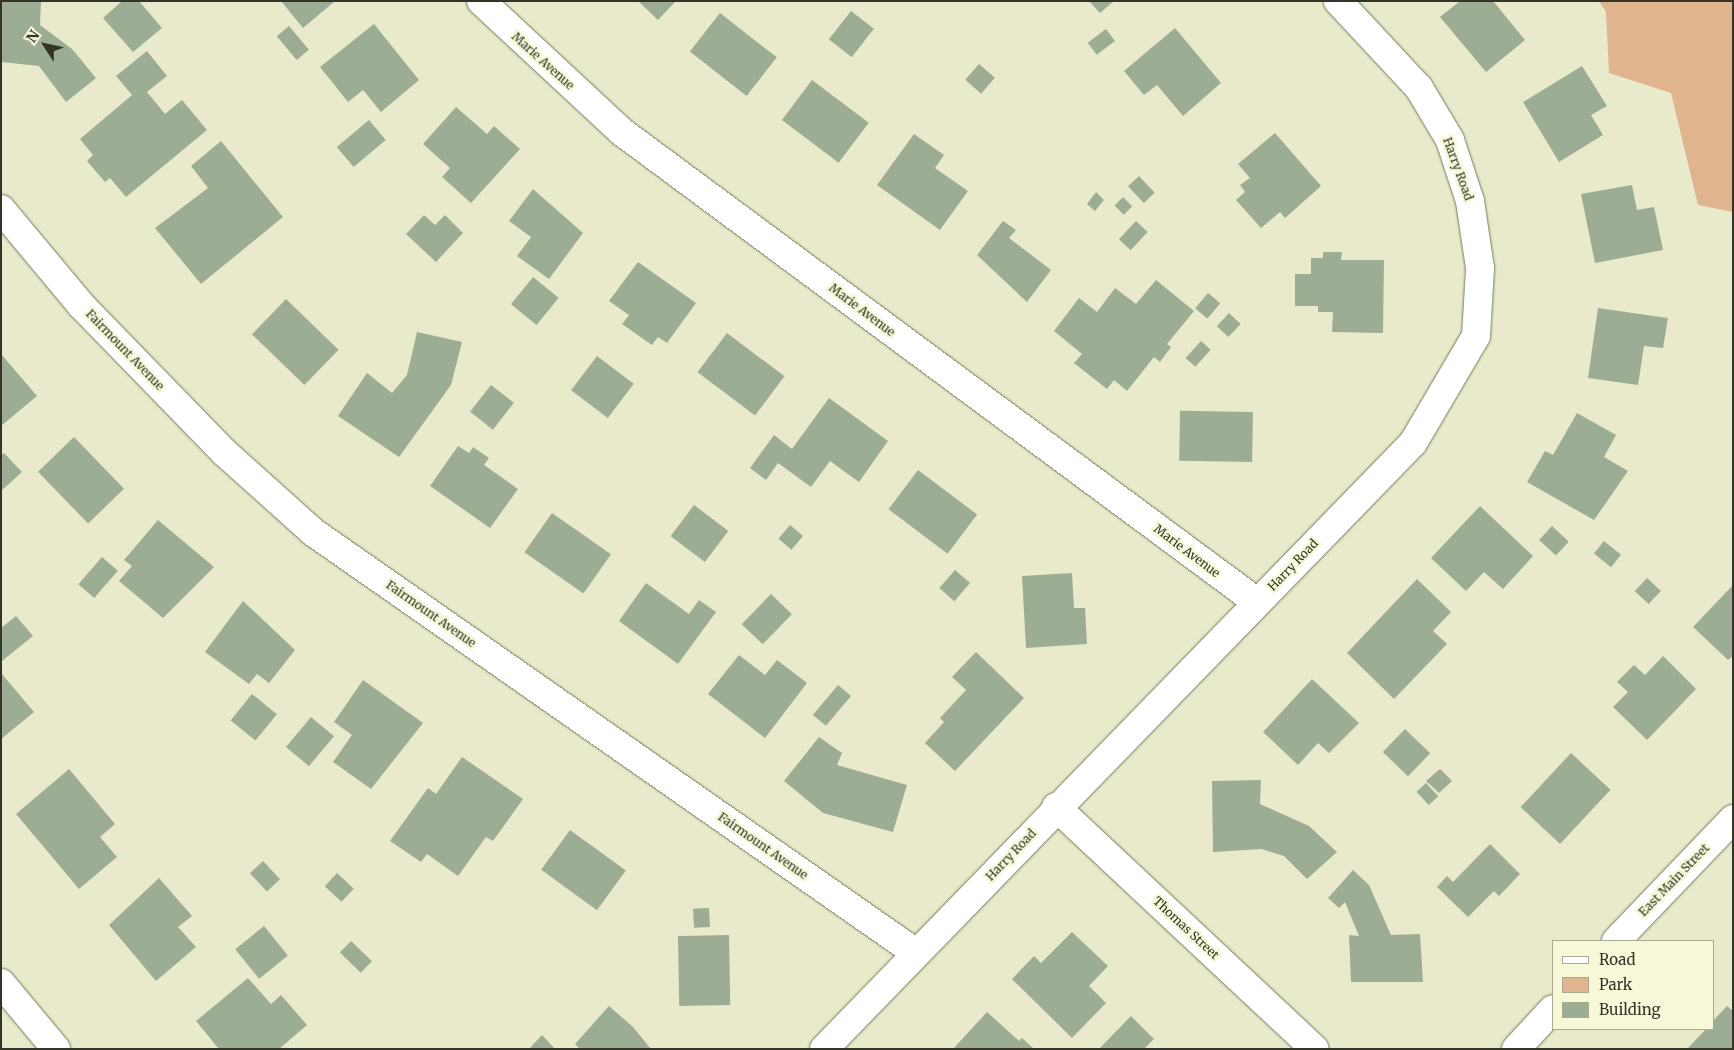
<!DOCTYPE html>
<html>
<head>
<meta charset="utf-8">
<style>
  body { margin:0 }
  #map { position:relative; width:1734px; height:1050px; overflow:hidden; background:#e8eacb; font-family:Merriweather,serif }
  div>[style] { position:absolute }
  .green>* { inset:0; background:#dfb48f }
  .building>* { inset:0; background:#9dad93; transform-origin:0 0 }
  .roads { filter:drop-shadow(0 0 1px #77795c) drop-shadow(0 0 1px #77795c) }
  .street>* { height:28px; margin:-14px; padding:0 14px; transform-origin:14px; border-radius:14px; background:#fff }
  .secondary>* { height:28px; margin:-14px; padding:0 14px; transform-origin:14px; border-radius:14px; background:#fff }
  span { translate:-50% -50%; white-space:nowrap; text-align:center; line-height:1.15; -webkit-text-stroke:5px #f6f8d8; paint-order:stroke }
  .street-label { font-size:12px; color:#343428 }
  .frame { position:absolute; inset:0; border:2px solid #343428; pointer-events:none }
  .legend { position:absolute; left:1552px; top:940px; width:162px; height:90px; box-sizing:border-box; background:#f6f8d8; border:1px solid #a8aa92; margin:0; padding:6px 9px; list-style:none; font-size:15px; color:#343428 }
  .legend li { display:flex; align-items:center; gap:10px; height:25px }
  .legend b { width:25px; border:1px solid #a8aa92 }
  .north { position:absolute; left:20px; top:20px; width:50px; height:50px; -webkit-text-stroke:4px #f6f8d8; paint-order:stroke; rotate:305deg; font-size:14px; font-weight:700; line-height:20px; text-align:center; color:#343428 }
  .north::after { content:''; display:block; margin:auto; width:18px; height:22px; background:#343428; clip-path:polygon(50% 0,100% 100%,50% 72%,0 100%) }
</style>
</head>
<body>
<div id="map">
  <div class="green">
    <div style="clip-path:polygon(1599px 1px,1733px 1px,1733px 212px,1698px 205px,1671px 93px,1609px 73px,1606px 12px)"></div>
  </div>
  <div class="building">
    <div style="clip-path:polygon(1px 1px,41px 1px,40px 25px,72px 49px,96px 78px,66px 102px,39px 66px,1px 62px)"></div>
    <div style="clip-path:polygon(122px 1px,139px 1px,162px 28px,133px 52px,103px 18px)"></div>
    <div style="clip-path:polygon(281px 1px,335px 1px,303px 28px)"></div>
    <div style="clip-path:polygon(638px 1px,676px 1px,658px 20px)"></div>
    <div style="clip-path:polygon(1089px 1px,1114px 1px,1100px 13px)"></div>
    <div style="clip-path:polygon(1460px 1px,1493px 1px,1525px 40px,1486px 72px,1440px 17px)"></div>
    <div style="left:851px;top:11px;width:29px;height:36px;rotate:38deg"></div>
    <div style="left:720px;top:13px;width:72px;height:49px;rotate:38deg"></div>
    <div style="clip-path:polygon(374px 24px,419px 80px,381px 112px,363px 90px,348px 102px,320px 67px)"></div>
    <div style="left:289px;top:26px;width:31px;height:16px;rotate:50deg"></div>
    <div style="clip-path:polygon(1175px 28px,1221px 83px,1183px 116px,1157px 85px,1144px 95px,1124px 71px)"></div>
    <div style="left:1106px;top:29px;width:15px;height:23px;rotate:53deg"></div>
    <div style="clip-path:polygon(147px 51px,167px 76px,147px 92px,165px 114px,182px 100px,207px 130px,126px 197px,110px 178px,105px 182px,87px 161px,93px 155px,80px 139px,132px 95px,116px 76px)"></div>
    <div style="left:979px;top:64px;width:21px;height:21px;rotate:41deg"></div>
    <div style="clip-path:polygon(1582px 66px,1607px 106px,1591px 115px,1603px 135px,1559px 162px,1523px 102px)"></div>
    <div style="left:812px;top:80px;width:71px;height:50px;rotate:37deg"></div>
    <div style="clip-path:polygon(456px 107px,487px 134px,494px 126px,520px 149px,471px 203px,442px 177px,450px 168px,423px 144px)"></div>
    <div style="left:369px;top:120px;width:26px;height:42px;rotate:50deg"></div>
    <div style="clip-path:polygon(1275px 133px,1321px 186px,1285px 218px,1280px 212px,1261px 228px,1236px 200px,1245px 192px,1240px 185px,1250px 178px,1238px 164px)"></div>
    <div style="clip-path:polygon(914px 134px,944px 155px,935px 168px,968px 191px,940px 230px,877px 185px)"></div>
    <div style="clip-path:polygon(221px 141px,283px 217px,201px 284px,155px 228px,208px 188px,191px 166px)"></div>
    <div style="left:1139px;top:176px;width:23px;height:15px;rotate:47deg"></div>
    <div style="clip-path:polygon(1632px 185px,1637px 210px,1654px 207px,1663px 250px,1595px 263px,1581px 194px)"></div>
    <div style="clip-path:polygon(533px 189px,583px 233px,549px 279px,517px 256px,531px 237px,509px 221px)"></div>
    <div style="clip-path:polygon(1096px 192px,1104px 200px,1095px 211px,1087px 204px)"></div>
    <div style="left:1123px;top:197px;width:13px;height:12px;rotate:45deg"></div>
    <div style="clip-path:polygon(424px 215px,435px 225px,445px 215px,463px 233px,436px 262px,406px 234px)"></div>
    <div style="clip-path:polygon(1003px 221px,1016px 230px,1009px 238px,1051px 270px,1027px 302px,977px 255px)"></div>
    <div style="left:1136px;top:221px;width:16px;height:25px;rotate:43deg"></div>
    <div style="clip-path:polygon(1323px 252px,1342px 252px,1341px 260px,1384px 260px,1383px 333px,1332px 332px,1333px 312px,1318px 312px,1318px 306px,1295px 306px,1295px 274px,1311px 274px,1311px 258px,1323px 258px)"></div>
    <div style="clip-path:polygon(638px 262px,696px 303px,667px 343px,658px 337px,652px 345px,622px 324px,629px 315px,609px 301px)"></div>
    <div style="left:533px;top:277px;width:33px;height:35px;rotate:39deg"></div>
    <div style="clip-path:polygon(1156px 280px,1194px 311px,1167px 344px,1171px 347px,1160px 362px,1154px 357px,1127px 391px,1114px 380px,1107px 389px,1074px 363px,1082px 354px,1054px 331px,1079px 298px,1097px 312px,1115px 288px,1136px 304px)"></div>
    <div style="left:1208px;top:293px;width:16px;height:20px;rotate:40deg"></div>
    <div style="left:286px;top:299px;width:73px;height:49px;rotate:44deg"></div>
    <div style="clip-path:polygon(1598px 308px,1668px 318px,1663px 348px,1644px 346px,1638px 385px,1588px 378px)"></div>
    <div style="left:1229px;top:313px;width:16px;height:18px;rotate:43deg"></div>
    <div style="clip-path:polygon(417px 332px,462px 342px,451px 385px,399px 457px,338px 416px,367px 373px,392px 393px,407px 375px)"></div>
    <div style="left:727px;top:333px;width:72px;height:49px;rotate:37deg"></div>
    <div style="left:1201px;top:341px;width:13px;height:23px;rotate:42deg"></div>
    <div style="clip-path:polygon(1px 354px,37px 396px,1px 426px)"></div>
    <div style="left:597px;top:356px;width:46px;height:43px;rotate:37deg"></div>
    <div style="left:491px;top:385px;width:29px;height:34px;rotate:38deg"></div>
    <div style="clip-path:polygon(829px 398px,888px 441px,859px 482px,830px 461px,811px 487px,778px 463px,766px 480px,750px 468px,774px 435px,792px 449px)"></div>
    <div style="left:1253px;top:412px;width:50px;height:73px;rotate:91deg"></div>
    <div style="clip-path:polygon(1577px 413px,1616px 435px,1604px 457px,1628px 471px,1594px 520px,1527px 482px,1545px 451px,1553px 455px)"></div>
    <div style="left:74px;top:437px;width:72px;height:50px;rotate:46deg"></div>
    <div style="clip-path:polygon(458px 446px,469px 453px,473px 447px,489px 458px,484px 465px,518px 489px,490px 528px,430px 486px)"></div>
    <div style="clip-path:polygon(4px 453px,22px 472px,1px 491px,1px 456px)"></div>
    <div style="left:918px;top:470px;width:74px;height:49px;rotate:37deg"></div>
    <div style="left:694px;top:505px;width:43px;height:39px;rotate:37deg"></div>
    <div style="clip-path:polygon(1480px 506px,1533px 556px,1503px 589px,1484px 572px,1466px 591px,1431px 558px)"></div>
    <div style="left:552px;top:513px;width:72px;height:48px;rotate:35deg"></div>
    <div style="clip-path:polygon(158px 520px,214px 567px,163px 618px,119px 581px,132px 566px,124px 560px)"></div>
    <div style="left:790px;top:525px;width:17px;height:18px;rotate:40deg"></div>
    <div style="left:1552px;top:526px;width:23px;height:19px;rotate:43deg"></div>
    <div style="left:1604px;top:541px;width:22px;height:16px;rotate:39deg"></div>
    <div style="left:102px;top:557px;width:21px;height:36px;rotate:41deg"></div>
    <div style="left:955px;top:570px;width:20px;height:24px;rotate:41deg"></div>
    <div style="clip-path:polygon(1072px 573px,1074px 608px,1085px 608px,1087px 644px,1026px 648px,1022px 576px)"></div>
    <div style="left:1647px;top:578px;width:19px;height:18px;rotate:43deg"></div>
    <div style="clip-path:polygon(1417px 579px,1451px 612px,1433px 631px,1447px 644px,1394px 699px,1347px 653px)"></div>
    <div style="clip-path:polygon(646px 583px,689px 614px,699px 600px,716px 612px,678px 664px,619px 621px)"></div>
    <div style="clip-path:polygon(1733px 585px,1733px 656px,1728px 660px,1693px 627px)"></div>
    <div style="left:771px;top:594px;width:29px;height:42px;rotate:44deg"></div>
    <div style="clip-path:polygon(243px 601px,295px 650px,269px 683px,257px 674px,249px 684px,205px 652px)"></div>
    <div style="clip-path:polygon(16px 616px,33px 636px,2px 661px,1px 628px)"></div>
    <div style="clip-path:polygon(976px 652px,1024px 698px,955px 771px,925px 743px,944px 722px,940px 718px,966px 690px,952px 677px)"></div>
    <div style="clip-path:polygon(739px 655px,765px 675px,777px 660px,807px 683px,765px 738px,708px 694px)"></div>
    <div style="clip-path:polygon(1663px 656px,1696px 689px,1647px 740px,1613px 707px,1628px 692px,1617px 682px,1634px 665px,1645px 675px)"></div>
    <div style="clip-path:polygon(1px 673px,34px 712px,1px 739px)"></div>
    <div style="clip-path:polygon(1312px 679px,1359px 723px,1329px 753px,1318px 743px,1298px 765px,1263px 732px)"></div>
    <div style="clip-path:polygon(363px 680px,423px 723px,371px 789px,333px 762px,352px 735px,334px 722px)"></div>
    <div style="left:838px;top:685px;width:17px;height:39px;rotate:40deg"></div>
    <div style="left:252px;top:694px;width:32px;height:34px;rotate:39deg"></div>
    <div style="left:311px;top:717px;width:30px;height:39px;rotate:40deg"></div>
    <div style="left:1405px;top:729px;width:35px;height:32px;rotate:44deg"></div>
    <div style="clip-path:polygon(819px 737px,842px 753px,837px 765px,907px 785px,893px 832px,823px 813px,784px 781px)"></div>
    <div style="left:1571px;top:753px;width:54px;height:74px;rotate:43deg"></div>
    <div style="clip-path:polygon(462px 757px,523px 799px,493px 841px,486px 837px,458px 876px,427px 854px,421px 862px,390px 841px,428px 788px,436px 794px)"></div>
    <div style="clip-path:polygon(69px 769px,115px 824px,100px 837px,117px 857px,79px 889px,16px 814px)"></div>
    <div style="clip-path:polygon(1440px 769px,1452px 781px,1439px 793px,1426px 781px)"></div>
    <div style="clip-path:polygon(1261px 780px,1260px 804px,1309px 826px,1337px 852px,1307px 879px,1284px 856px,1261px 849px,1213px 852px,1212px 781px)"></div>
    <div style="left:1426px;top:783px;width:18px;height:13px;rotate:47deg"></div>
    <div style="left:570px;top:830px;width:69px;height:49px;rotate:36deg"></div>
    <div style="clip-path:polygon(1490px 844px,1520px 874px,1499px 896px,1494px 891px,1468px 917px,1437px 887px,1447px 876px,1453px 882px)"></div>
    <div style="left:263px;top:861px;width:25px;height:18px;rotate:47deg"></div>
    <div style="clip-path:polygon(1353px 870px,1369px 885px,1391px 935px,1420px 934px,1423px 982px,1351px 982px,1349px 935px,1359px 936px,1345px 902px,1339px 908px,1328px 898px)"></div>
    <div style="left:337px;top:873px;width:23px;height:18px;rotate:43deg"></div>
    <div style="clip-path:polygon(159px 878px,192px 916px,178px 927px,196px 947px,156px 981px,109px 925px)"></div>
    <div style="left:709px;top:908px;width:19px;height:16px;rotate:87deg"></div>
    <div style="left:264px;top:926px;width:38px;height:37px;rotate:51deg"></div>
    <div style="clip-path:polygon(1072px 932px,1108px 966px,1089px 986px,1106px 1003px,1072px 1038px,1012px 979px,1034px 956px,1041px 963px)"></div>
    <div style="left:729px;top:935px;width:70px;height:51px;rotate:89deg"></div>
    <div style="left:351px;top:941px;width:29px;height:16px;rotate:44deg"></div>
    <div style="clip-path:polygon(248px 978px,271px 1004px,281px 995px,307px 1025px,279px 1049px,219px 1049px,196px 1021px)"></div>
    <div style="clip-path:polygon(609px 1006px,633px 1027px,651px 1049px,580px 1049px,575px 1044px)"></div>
    <div style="clip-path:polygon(1727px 1006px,1733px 1011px,1733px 1049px,1687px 1049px,1706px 1029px,1713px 1029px,1713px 1021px)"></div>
    <div style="clip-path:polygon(987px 1012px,1019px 1041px,1022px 1038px,1034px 1049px,953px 1049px)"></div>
    <div style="clip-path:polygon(1131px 1016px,1154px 1039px,1144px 1049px,1099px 1049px)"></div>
    <div style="clip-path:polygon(542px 1035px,555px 1049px,529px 1049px)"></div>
  </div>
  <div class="roads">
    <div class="street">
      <div style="left:481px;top:1px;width:192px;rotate:42.9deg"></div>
      <div style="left:622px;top:132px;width:790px;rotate:36.51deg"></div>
      <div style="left:1px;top:209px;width:125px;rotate:50.2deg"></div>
      <div style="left:81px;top:305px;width:206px;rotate:45.8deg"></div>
      <div style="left:225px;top:453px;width:118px;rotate:41.9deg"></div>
      <div style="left:313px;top:532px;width:735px;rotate:34.92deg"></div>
      <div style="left:1056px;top:807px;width:354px;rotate:43.1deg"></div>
      <div style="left:1px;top:983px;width:86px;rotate:50.2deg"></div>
      <div style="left:824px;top:1049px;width:845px;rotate:-45.82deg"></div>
      <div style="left:1413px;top:443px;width:124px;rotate:-59.5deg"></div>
      <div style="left:1476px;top:336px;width:68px;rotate:-86.6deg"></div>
      <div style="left:1480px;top:268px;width:68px;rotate:-98.5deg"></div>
      <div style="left:1470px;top:201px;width:64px;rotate:-108.2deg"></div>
      <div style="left:1450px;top:140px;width:61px;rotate:-120.8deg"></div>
      <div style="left:1419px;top:88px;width:119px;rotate:-133deg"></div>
    </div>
    <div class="secondary">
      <div style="left:1616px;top:941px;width:169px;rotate:-46.2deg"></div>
      <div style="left:1516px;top:1049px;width:54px;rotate:-47.2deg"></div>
    </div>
  </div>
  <div class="street-label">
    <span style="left:543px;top:61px;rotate:42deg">Marie Avenue</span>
    <span style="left:1458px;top:169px;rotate:70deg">Harry Road</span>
    <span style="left:862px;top:310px;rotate:37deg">Marie Avenue</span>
    <span style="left:125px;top:350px;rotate:46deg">Fairmount Avenue</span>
    <span style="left:1187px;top:551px;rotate:37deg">Marie Avenue</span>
    <span style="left:1293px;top:565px;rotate:-46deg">Harry Road</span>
    <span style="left:431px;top:614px;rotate:35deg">Fairmount Avenue</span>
    <span style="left:763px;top:846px;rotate:35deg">Fairmount Avenue</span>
    <span style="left:1011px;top:855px;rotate:-46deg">Harry Road</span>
    <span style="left:1674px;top:880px;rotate:-46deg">East Main Street</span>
    <span style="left:1186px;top:928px;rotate:43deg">Thomas Street</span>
  </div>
  <div class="frame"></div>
  <ul class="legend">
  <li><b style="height:6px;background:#fff"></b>Road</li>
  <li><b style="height:14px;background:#dfb48f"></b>Park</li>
  <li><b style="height:14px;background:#9dad93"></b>Building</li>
  </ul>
  <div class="north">N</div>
</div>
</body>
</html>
